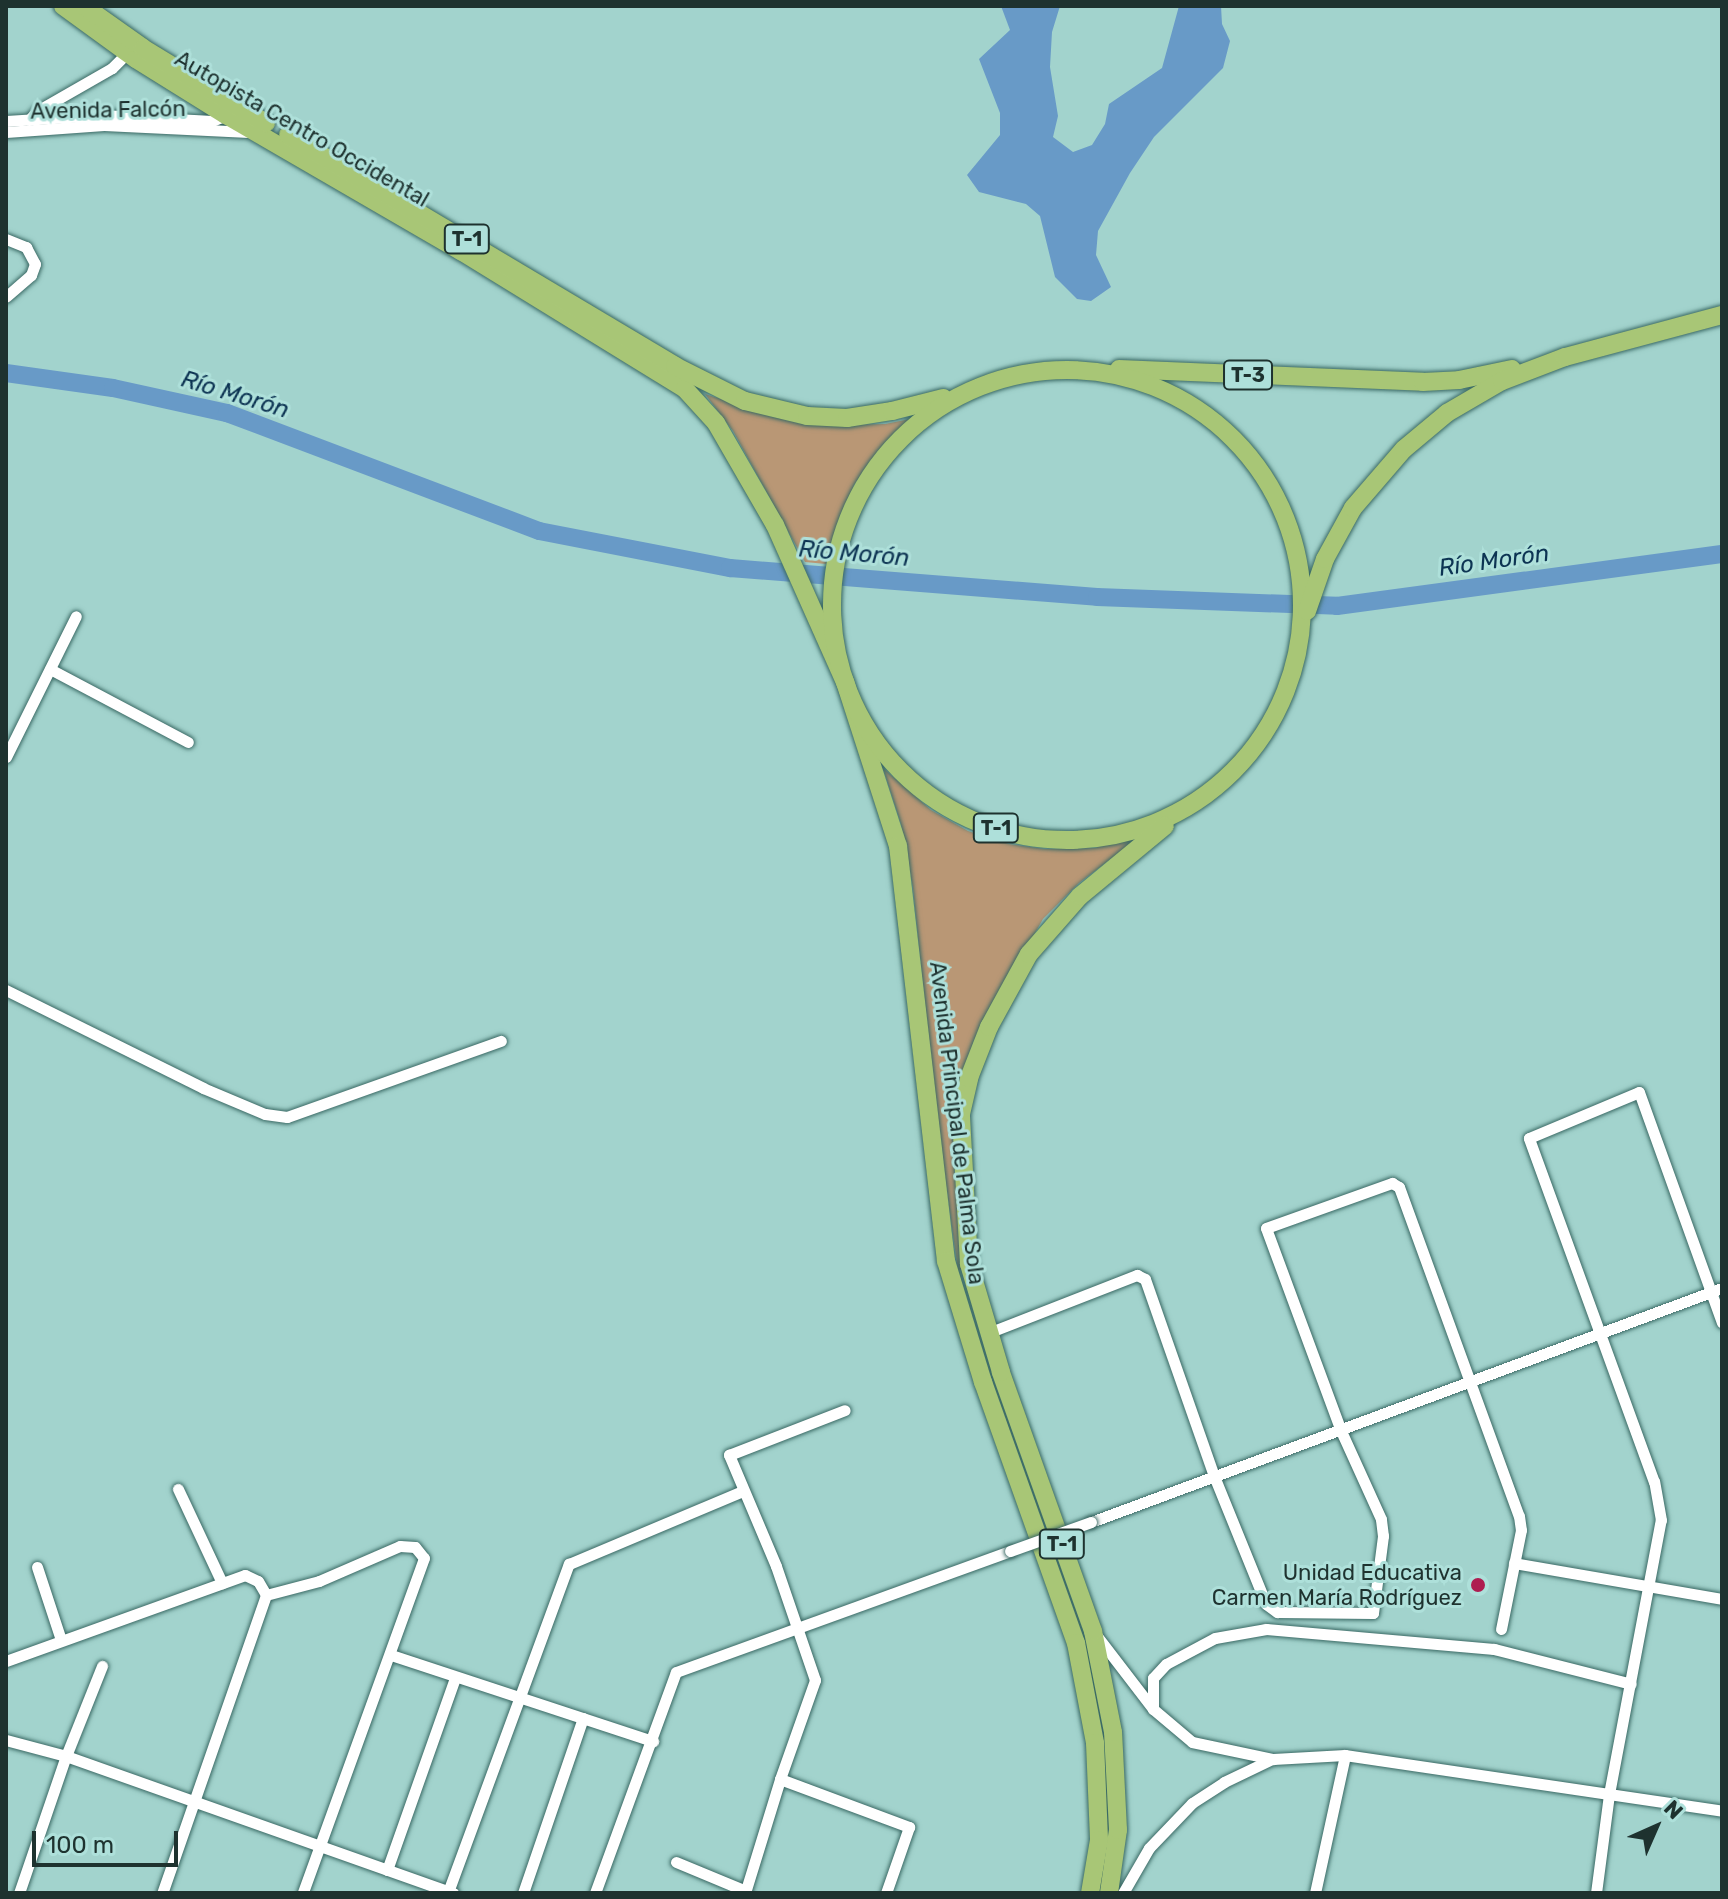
<!DOCTYPE html>
<html>
<head>
<meta charset="utf-8">
<style>
  body { margin:0 }
  #map { position:relative; width:1728px; height:1899px; overflow:hidden; background:#a2d3cd; font-family:Rubik,sans-serif }
  div>[style] { position:absolute }
  .green>* { inset:0; background:#b99775 }
  .water>* { inset:0; background:#689ac7 }
  .river>* { height:18px; margin:-9px; padding:0 9px; transform-origin:9px; border-radius:9px; background:#689ac7 }
  .roads { filter:drop-shadow(0 0 2px #3a6964) drop-shadow(0 0 2px #3a6964) }
  .minor>* { height:11px; margin:-5.5px; padding:0 5.5px; transform-origin:5.5px; border-radius:5.5px; background:#fff }
  .trunk>* { height:18px; margin:-9px; padding:0 9px; transform-origin:9px; border-radius:9px; background:#a8c676 }
  .trunk>.ring { margin:-9px; padding:0; box-sizing:content-box; background:none; border:18px solid #a8c676; border-radius:50% }
  .bridges { filter:drop-shadow(0 0 2px #3a6964) drop-shadow(0 0 2px #3a6964) }
  .minor-bridge>* { height:11px; margin:-5.5px; padding:0 5.5px; transform-origin:5.5px; border-radius:5.5px; background:#fff }
  .dots>* { width:22px; height:22px; translate:-50% -50%; box-sizing:border-box; border:4px solid #aee0da; border-radius:50% }
  span { translate:-50% -50%; white-space:nowrap; text-align:center; line-height:1.15; -webkit-text-stroke:6px #aee0da; paint-order:stroke }
  .shield-label span { padding:2px 6px; background:#aee0da; border:2px solid; border-radius:6px; -webkit-text-stroke-width:0 }
  .shield-label { font-size:20px; color:#1e322f; font-weight:700 }
  .street-label { font-size:22px; color:#1e322f }
  .poi-label { font-size:22px; color:#1e322f }
  .right { translate:-100% -50%; text-align:right }
  .water-label { font-size:24px; color:#0d3453; font-style:italic }
  .frame { position:absolute; inset:0; border:8px solid #1e322f; pointer-events:none }
  .north { position:absolute; left:1616px; top:1787px; width:80px; height:80px; -webkit-text-stroke:6px #aee0da; paint-order:stroke; rotate:45deg; font-size:22px; font-weight:700; line-height:32px; text-align:center; color:#1e322f }
  .north::after { content:''; display:block; margin:auto; width:28px; height:36px; background:#1e322f; clip-path:polygon(50% 0,100% 100%,50% 72%,0 100%) }
  .scale { position:absolute; left:32px; top:1831px; width:146px; height:36px; box-sizing:border-box; border:4px solid #1e322f; border-top:0; padding-left:10px; font-size:24px; line-height:28px; white-space:nowrap; color:#1e322f; -webkit-text-stroke:6px #aee0da; paint-order:stroke }
</style>
</head>
<body>
<div id="map">
  <div class="green">
    <div style="clip-path:polygon(705px 394px,787px 420px,835px 425px,885px 424px,910px 419px,883px 445px,854px 485px,826px 564px,805px 562px,733px 431px)"></div>
    <div style="clip-path:polygon(883px 768px,931px 810px,968px 831px,1009px 844px,1045px 849px,1095px 848px,1136px 835px,1137px 839px,1079px 883px,1043px 919px,974px 1040px,958px 1091px,954px 1165px,963px 1269px,958px 1270px,936px 1113px,913px 888px,901px 824px)"></div>
  </div>
  <div class="water">
    <div style="clip-path:polygon(1001px 6px,1060px 6px,1052px 32px,1050px 67px,1058px 116px,1053px 137px,1073px 152px,1092px 145px,1105px 124px,1109px 104px,1162px 68px,1179px 6px,1221px 6px,1222px 24px,1230px 41px,1223px 68px,1154px 137px,1130px 173px,1098px 231px,1096px 255px,1111px 287px,1091px 301px,1077px 299px,1055px 277px,1040px 216px,1026px 204px,979px 192px,967px 175px,1000px 135px,1000px 113px,979px 59px,1010px 30px)"></div>
  </div>
  <div class="river">
    <div style="left:6px;top:373px;width:108px;rotate:8deg"></div>
    <div style="left:113px;top:388px;width:117px;rotate:12.4deg"></div>
    <div style="left:227px;top:413px;width:334px;rotate:20.7deg"></div>
    <div style="left:539px;top:531px;width:195px;rotate:11deg"></div>
    <div style="left:730px;top:568px;width:368px;rotate:4.5deg"></div>
    <div style="left:1097px;top:597px;width:240px;rotate:2.1deg"></div>
    <div style="left:1337px;top:606px;width:388px;rotate:-7.7deg"></div>
  </div>
  <div class="roads">
    <div class="minor">
      <div style="left:29px;top:120px;width:12px;rotate:-48deg"></div>
      <div style="left:37px;top:111px;width:86px;rotate:-29.8deg"></div>
      <div style="left:112px;top:68px;width:27px;rotate:-45deg"></div>
      <div style="left:6px;top:121px;width:96px;rotate:-3.6deg"></div>
      <div style="left:102px;top:115px;width:110px;rotate:3.1deg"></div>
      <div style="left:212px;top:121px;width:18px;rotate:-22deg"></div>
      <div style="left:6px;top:132px;width:98px;rotate:-4.1deg"></div>
      <div style="left:104px;top:125px;width:145px;rotate:2.8deg"></div>
      <div style="left:6px;top:239px;width:22px;rotate:22deg"></div>
      <div style="left:26px;top:247px;width:19px;rotate:62deg"></div>
      <div style="left:35px;top:264px;width:12px;rotate:110deg"></div>
      <div style="left:31px;top:275px;width:33px;rotate:139deg"></div>
      <div style="left:50px;top:669px;width:156px;rotate:27.9deg"></div>
      <div style="left:6px;top:757px;width:157px;rotate:-63.6deg"></div>
      <div style="left:6px;top:990px;width:220px;rotate:26.4deg"></div>
      <div style="left:203px;top:1088px;width:67px;rotate:22.8deg"></div>
      <div style="left:265px;top:1114px;width:22px;rotate:8deg"></div>
      <div style="left:287px;top:1117px;width:227px;rotate:-19.6deg"></div>
      <div style="left:988px;top:1333px;width:160px;rotate:-21.3deg"></div>
      <div style="left:1137px;top:1275px;width:9px;rotate:27deg"></div>
      <div style="left:1145px;top:1279px;width:209px;rotate:70.7deg"></div>
      <div style="left:1214px;top:1476px;width:138px;rotate:67.9deg"></div>
      <div style="left:1266px;top:1604px;width:14px;rotate:36deg"></div>
      <div style="left:1277px;top:1612px;width:96px;rotate:0.6deg"></div>
      <div style="left:1373px;top:1613px;width:78px;rotate:-82.6deg"></div>
      <div style="left:1383px;top:1536px;width:17px;rotate:-97deg"></div>
      <div style="left:1381px;top:1519px;width:97px;rotate:-114.4deg"></div>
      <div style="left:1341px;top:1431px;width:216px;rotate:-110.3deg"></div>
      <div style="left:1266px;top:1228px;width:134px;rotate:-19.7deg"></div>
      <div style="left:1392px;top:1183px;width:8px;rotate:30deg"></div>
      <div style="left:1399px;top:1187px;width:350px;rotate:70deg"></div>
      <div style="left:1519px;top:1516px;width:14px;rotate:82deg"></div>
      <div style="left:1521px;top:1530px;width:101px;rotate:101.4deg"></div>
      <div style="left:178px;top:1489px;width:104px;rotate:64.9deg"></div>
      <div style="left:1091px;top:1522px;width:673px;rotate:-20.35deg"></div>
      <div style="left:1514px;top:1563px;width:211px;rotate:9.8deg"></div>
      <div style="left:37px;top:1567px;width:77px;rotate:71.8deg"></div>
      <div style="left:266px;top:1595px;width:55px;rotate:-14.8deg"></div>
      <div style="left:319px;top:1581px;width:88px;rotate:-23.4deg"></div>
      <div style="left:400px;top:1546px;width:15px;rotate:4deg"></div>
      <div style="left:415px;top:1547px;width:14px;rotate:51deg"></div>
      <div style="left:424px;top:1558px;width:356px;rotate:109.9deg"></div>
      <div style="left:1097px;top:1636px;width:92px;rotate:52.5deg"></div>
      <div style="left:1153px;top:1709px;width:51px;rotate:40.2deg"></div>
      <div style="left:1192px;top:1742px;width:83px;rotate:11.9deg"></div>
      <div style="left:1273px;top:1759px;width:72px;rotate:-3.2deg"></div>
      <div style="left:1345px;top:1755px;width:381px;rotate:8.4deg"></div>
      <div style="left:391px;top:1655px;width:276px;rotate:18.2deg"></div>
      <div style="left:6px;top:1661px;width:254px;rotate:-19.8deg"></div>
      <div style="left:245px;top:1575px;width:14px;rotate:25deg"></div>
      <div style="left:258px;top:1581px;width:16px;rotate:60deg"></div>
      <div style="left:266px;top:1595px;width:316px;rotate:109.2deg"></div>
      <div style="left:1153px;top:1709px;width:31px;rotate:-90deg"></div>
      <div style="left:1153px;top:1678px;width:19px;rotate:-47deg"></div>
      <div style="left:1166px;top:1664px;width:55px;rotate:-28deg"></div>
      <div style="left:1215px;top:1638px;width:52px;rotate:-10deg"></div>
      <div style="left:1266px;top:1629px;width:229px;rotate:5deg"></div>
      <div style="left:1494px;top:1649px;width:141px;rotate:14.3deg"></div>
      <div style="left:6px;top:1740px;width:62px;rotate:14.9deg"></div>
      <div style="left:66px;top:1756px;width:411px;rotate:19.5deg"></div>
      <div style="left:780px;top:1779px;width:138px;rotate:20.4deg"></div>
      <div style="left:909px;top:1827px;width:70px;rotate:109.2deg"></div>
      <div style="left:676px;top:1862px;width:76px;rotate:22.5deg"></div>
      <div style="left:387px;top:1870px;width:204px;rotate:-70.5deg"></div>
      <div style="left:448px;top:1892px;width:350px;rotate:-69.8deg"></div>
      <div style="left:569px;top:1564px;width:189px;rotate:-22.8deg"></div>
      <div style="left:19px;top:1893px;width:145px;rotate:-71.1deg"></div>
      <div style="left:66px;top:1756px;width:97px;rotate:-68.2deg"></div>
      <div style="left:523px;top:1893px;width:185px;rotate:-71.1deg"></div>
      <div style="left:595px;top:1893px;width:235px;rotate:-69.9deg"></div>
      <div style="left:676px;top:1672px;width:355px;rotate:-19.9deg"></div>
      <div style="left:745px;top:1893px;width:119px;rotate:-72.9deg"></div>
      <div style="left:780px;top:1779px;width:105px;rotate:-70.5deg"></div>
      <div style="left:815px;top:1680px;width:120px;rotate:-108.9deg"></div>
      <div style="left:776px;top:1566px;width:121px;rotate:-112.9deg"></div>
      <div style="left:729px;top:1455px;width:124px;rotate:-21.2deg"></div>
      <div style="left:1123px;top:1893px;width:52px;rotate:-60deg"></div>
      <div style="left:1149px;top:1848px;width:62px;rotate:-46.3deg"></div>
      <div style="left:1192px;top:1803px;width:38px;rotate:-33deg"></div>
      <div style="left:1224px;top:1782px;width:53px;rotate:-25.6deg"></div>
      <div style="left:1315px;top:1893px;width:141px;rotate:-77.7deg"></div>
      <div style="left:1596px;top:1893px;width:100px;rotate:-82.5deg"></div>
      <div style="left:1609px;top:1794px;width:279px;rotate:-79.3deg"></div>
      <div style="left:1661px;top:1520px;width:39px;rotate:-100deg"></div>
      <div style="left:1654px;top:1482px;width:366px;rotate:-110deg"></div>
      <div style="left:1529px;top:1138px;width:119px;rotate:-22.7deg"></div>
      <div style="left:1639px;top:1092px;width:245px;rotate:70.2deg"></div>
    </div>
    <div class="trunk">
      <div style="left:63px;top:6px;width:90px;rotate:36deg"></div>
      <div style="left:136px;top:59px;width:106px;rotate:31.9deg"></div>
      <div style="left:226px;top:115px;width:272px;rotate:30.1deg"></div>
      <div style="left:461px;top:251px;width:263px;rotate:31.6deg"></div>
      <div style="left:685px;top:389px;width:46px;rotate:47.6deg"></div>
      <div style="left:716px;top:423px;width:118px;rotate:60deg"></div>
      <div style="left:775px;top:525px;width:172px;rotate:66deg"></div>
      <div style="left:845px;top:682px;width:172px;rotate:72.1deg"></div>
      <div style="left:898px;top:846px;width:418px;rotate:83.4deg"></div>
      <div style="left:946px;top:1261px;width:127px;rotate:73deg"></div>
      <div style="left:983px;top:1382px;width:277px;rotate:70.4deg"></div>
      <div style="left:1076px;top:1643px;width:102px;rotate:79.2deg"></div>
      <div style="left:1095px;top:1743px;width:97px;rotate:87.6deg"></div>
      <div style="left:1099px;top:1840px;width:54px;rotate:99.6deg"></div>
      <div style="left:84px;top:6px;width:72px;rotate:35.4deg"></div>
      <div style="left:143px;top:48px;width:144px;rotate:31.4deg"></div>
      <div style="left:288px;top:135px;width:451px;rotate:30.8deg"></div>
      <div style="left:675px;top:366px;width:78px;rotate:26.6deg"></div>
      <div style="left:745px;top:401px;width:64px;rotate:13.6deg"></div>
      <div style="left:807px;top:416px;width:40px;rotate:2.9deg"></div>
      <div style="left:847px;top:418px;width:46px;rotate:-8.8deg"></div>
      <div style="left:892px;top:411px;width:53px;rotate:-14.3deg"></div>
      <div style="left:1119px;top:369px;width:304px;rotate:2.4deg"></div>
      <div style="left:1423px;top:382px;width:36px;rotate:-3deg"></div>
      <div style="left:1459px;top:380px;width:54px;rotate:-11.7deg"></div>
      <div class="ring" style="left:832px;top:370px;width:452px;height:452px"></div>
      <div style="left:1307px;top:611px;width:55px;rotate:-70.9deg"></div>
      <div style="left:1325px;top:559px;width:58px;rotate:-61.2deg"></div>
      <div style="left:1353px;top:508px;width:78px;rotate:-49.2deg"></div>
      <div style="left:1404px;top:449px;width:56px;rotate:-39.9deg"></div>
      <div style="left:1447px;top:413px;width:64px;rotate:-30.2deg"></div>
      <div style="left:1502px;top:381px;width:67px;rotate:-20.9deg"></div>
      <div style="left:1565px;top:357px;width:163px;rotate:-15deg"></div>
      <div style="left:1109px;top:1893px;width:64px;rotate:-81.9deg"></div>
      <div style="left:1118px;top:1830px;width:98px;rotate:-92.9deg"></div>
      <div style="left:1113px;top:1732px;width:103px;rotate:-101.2deg"></div>
      <div style="left:1093px;top:1631px;width:275px;rotate:-109.6deg"></div>
      <div style="left:1001px;top:1372px;width:113px;rotate:-106.5deg"></div>
      <div style="left:969px;top:1264px;width:150px;rotate:-93.1deg"></div>
      <div style="left:961px;top:1114px;width:37px;rotate:-77deg"></div>
      <div style="left:969px;top:1078px;width:55px;rotate:-68.6deg"></div>
      <div style="left:989px;top:1027px;width:83px;rotate:-61.3deg"></div>
      <div style="left:1029px;top:954px;width:77px;rotate:-48.7deg"></div>
      <div style="left:1080px;top:896px;width:110px;rotate:-39.5deg"></div>
    </div>
  </div>
  <div class="bridges">
    <div class="minor-bridge">
      <div style="left:1010px;top:1551px;width:86px;rotate:-19.7deg"></div>
    </div>
  </div>
  <div class="dots">
    <div style="left:1478px;top:1585px;background:#ae1d50"></div>
  </div>
  <div class="shield-label">
    <span style="left:467px;top:239px">T-1</span>
    <span style="left:1248px;top:375px">T-3</span>
    <span style="left:996px;top:828px">T-1</span>
    <span style="left:1062px;top:1544px">T-1</span>
  </div>
  <div class="street-label">
    <span style="left:108px;top:110px;rotate:-1deg">Avenida Falcón</span>
    <span style="left:302px;top:129px;rotate:30deg">Autopista Centro Occidental</span>
    <span style="left:957px;top:1123px;rotate:83deg">Avenida Principal de Palma Sola</span>
  </div>
  <div class="poi-label">
    <span class="right" style="left:1462px;top:1585px">Unidad Educativa<br>Carmen María Rodríguez</span>
  </div>
  <div class="water-label">
    <span style="left:235px;top:395px;rotate:17deg">Río Morón</span>
    <span style="left:854px;top:554px;rotate:5deg">Río Morón</span>
    <span style="left:1494px;top:561px;rotate:-8deg">Río Morón</span>
  </div>
  <div class="frame"></div>
  <div class="north">N</div>
  <div class="scale">100 m</div>
</div>
</body>
</html>
